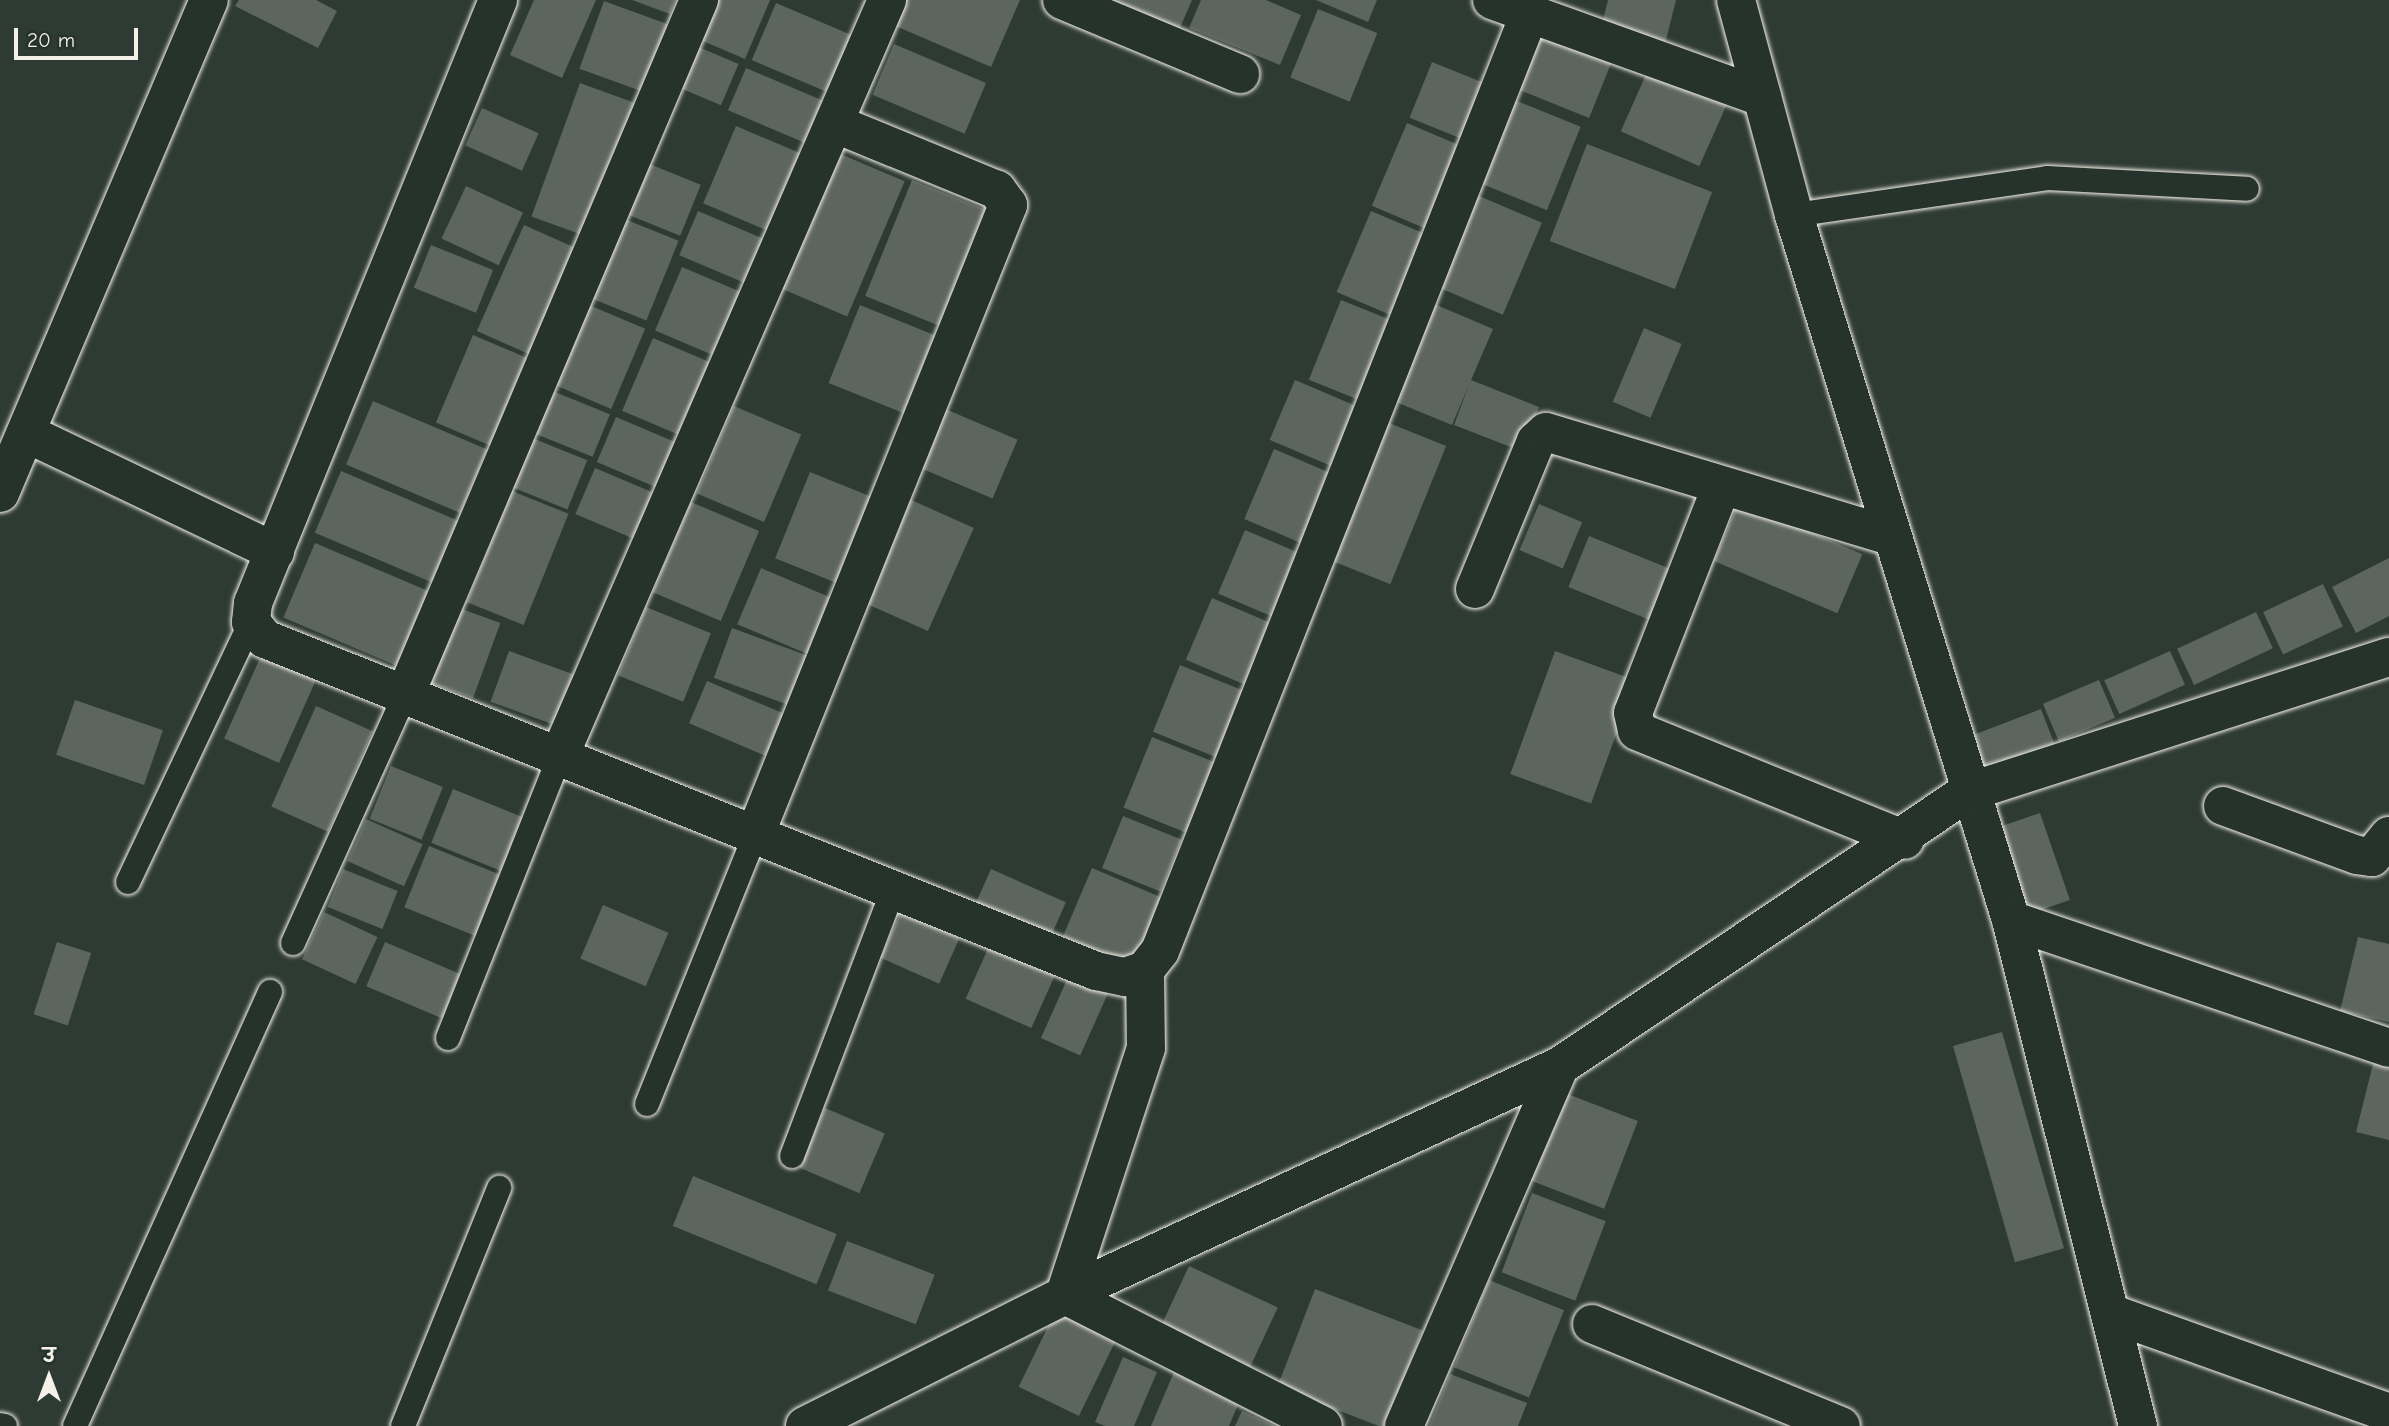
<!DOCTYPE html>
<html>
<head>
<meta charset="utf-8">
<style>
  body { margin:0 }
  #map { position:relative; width:2389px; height:1426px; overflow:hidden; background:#2e3b34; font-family:"Comic Neue","Playpen Sans Deva",sans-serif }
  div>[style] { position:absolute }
  .building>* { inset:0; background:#5c655e; transform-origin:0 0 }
  .roads { filter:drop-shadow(0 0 2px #f4f1e8) drop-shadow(0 0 2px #f4f1e8) }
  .service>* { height:24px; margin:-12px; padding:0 12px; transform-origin:12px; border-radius:12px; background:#26332d }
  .minor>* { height:38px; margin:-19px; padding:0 19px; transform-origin:19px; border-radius:19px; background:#26332d }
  span { translate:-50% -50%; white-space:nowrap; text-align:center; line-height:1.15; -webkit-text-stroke:5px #26332d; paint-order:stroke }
  .north { position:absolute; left:14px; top:1342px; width:70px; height:70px; -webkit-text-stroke:5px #26332d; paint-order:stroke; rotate:0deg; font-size:19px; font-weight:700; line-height:28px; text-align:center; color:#f4f1e8 }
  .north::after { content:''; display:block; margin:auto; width:24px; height:32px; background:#f4f1e8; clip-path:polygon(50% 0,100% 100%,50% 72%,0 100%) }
  .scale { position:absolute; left:14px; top:28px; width:124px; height:32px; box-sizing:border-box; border:4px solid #f4f1e8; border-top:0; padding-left:9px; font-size:21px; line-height:24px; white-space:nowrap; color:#f4f1e8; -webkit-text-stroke:5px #26332d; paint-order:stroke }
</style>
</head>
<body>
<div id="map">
  <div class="building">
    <div style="clip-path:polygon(239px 0,316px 0,337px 11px,318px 48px,235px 6px)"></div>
    <div style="clip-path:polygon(534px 0,596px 0,562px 78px,510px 55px)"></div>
    <div style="clip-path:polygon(632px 0,675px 0,670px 14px)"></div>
    <div style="clip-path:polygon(704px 0,770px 0,745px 59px,689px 35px)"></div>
    <div style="clip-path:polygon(901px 0,1020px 0,991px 67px,891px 24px)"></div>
    <div style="clip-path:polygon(1108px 0,1192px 0,1179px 30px)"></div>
    <div style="clip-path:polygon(1201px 0,1266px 0,1301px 15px,1280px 65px,1189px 28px)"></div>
    <div style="clip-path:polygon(1316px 0,1377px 0,1368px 22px)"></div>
    <div style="clip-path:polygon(1608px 0,1676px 0,1665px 44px,1601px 28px)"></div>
    <div style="left:604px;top:1px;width:78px;height:72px;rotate:20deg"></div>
    <div style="left:776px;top:3px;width:82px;height:62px;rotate:23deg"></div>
    <div style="left:1318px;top:9px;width:64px;height:74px;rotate:22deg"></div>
    <div style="left:1532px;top:27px;width:87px;height:63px;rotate:22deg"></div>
    <div style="left:687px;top:42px;width:56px;height:45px;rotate:23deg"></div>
    <div style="left:894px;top:44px;width:100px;height:55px;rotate:23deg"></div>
    <div style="left:1432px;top:62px;width:61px;height:60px;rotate:22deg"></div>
    <div style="left:746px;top:68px;width:89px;height:46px;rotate:23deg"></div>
    <div style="left:1648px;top:70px;width:86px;height:67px;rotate:24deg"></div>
    <div style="left:580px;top:83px;width:66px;height:142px;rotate:20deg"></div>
    <div style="left:1512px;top:99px;width:74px;height:90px;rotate:22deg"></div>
    <div style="left:482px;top:108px;width:62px;height:41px;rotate:24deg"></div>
    <div style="left:1407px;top:123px;width:67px;height:90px;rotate:23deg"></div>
    <div style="left:736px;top:126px;width:84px;height:84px;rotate:23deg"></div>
    <div style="left:1587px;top:144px;width:134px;height:104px;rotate:21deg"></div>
    <div style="left:831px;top:150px;width:80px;height:147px;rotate:23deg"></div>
    <div style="left:647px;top:163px;width:58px;height:55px;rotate:22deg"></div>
    <div style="left:912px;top:180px;width:84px;height:125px;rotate:22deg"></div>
    <div style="left:466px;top:186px;width:63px;height:58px;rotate:25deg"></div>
    <div style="left:1472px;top:193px;width:76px;height:100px;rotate:23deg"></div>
    <div style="left:698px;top:211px;width:79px;height:48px;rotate:23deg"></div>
    <div style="left:1371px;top:211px;width:69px;height:88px;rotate:23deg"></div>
    <div style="left:622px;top:218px;width:61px;height:86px;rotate:22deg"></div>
    <div style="left:524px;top:225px;width:64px;height:116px;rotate:24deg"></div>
    <div style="left:431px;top:245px;width:67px;height:46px;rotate:22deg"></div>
    <div style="left:682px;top:267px;width:80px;height:69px;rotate:23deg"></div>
    <div style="left:1341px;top:300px;width:63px;height:86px;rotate:22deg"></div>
    <div style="clip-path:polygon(1432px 303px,1493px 329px,1471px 380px,1539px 407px,1521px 451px,1454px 425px,1469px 385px,1452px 425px,1391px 400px)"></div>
    <div style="left:589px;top:305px;width:61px;height:87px;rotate:23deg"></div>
    <div style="left:860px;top:305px;width:82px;height:84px;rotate:22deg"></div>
    <div style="left:1644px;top:328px;width:41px;height:80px;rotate:23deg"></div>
    <div style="left:473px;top:335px;width:69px;height:95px;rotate:23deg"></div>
    <div style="left:653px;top:338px;width:78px;height:79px;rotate:23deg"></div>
    <div style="left:1295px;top:380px;width:72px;height:65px;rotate:23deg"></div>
    <div style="left:545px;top:388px;width:70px;height:46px;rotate:22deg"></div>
    <div style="left:373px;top:401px;width:124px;height:69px;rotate:23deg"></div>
    <div style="left:734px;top:406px;width:73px;height:95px;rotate:23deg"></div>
    <div style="left:943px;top:408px;width:81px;height:64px;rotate:23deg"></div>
    <div style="left:616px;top:417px;width:77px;height:49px;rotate:23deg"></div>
    <div style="left:1384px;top:421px;width:67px;height:149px;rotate:22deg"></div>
    <div style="left:527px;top:436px;width:65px;height:53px;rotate:22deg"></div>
    <div style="left:1274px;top:449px;width:67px;height:76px;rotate:23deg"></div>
    <div style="left:595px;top:468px;width:79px;height:50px;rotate:23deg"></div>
    <div style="left:341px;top:471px;width:134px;height:67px;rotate:23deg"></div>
    <div style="left:810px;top:472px;width:83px;height:93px;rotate:22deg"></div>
    <div style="left:512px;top:491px;width:61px;height:120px;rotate:22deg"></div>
    <div style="left:909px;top:499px;width:71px;height:113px;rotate:24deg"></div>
    <div style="left:691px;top:502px;width:74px;height:98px;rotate:23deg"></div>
    <div style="left:1739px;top:502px;width:134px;height:64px;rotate:23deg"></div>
    <div style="left:1539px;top:504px;width:47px;height:50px;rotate:23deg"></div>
    <div style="left:1245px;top:530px;width:67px;height:69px;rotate:23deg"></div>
    <div style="left:1589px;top:536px;width:94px;height:55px;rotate:22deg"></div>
    <div style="left:315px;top:543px;width:132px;height:81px;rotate:23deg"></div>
    <div style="clip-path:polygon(2389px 558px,2389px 616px,2356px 633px,2332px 587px)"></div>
    <div style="left:761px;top:568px;width:82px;height:61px;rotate:23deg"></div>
    <div style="left:2323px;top:584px;width:47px;height:66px;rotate:65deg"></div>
    <div style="left:1212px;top:598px;width:67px;height:67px;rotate:23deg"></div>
    <div style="left:646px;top:607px;width:70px;height:74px;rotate:22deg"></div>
    <div style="left:459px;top:608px;width:44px;height:80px;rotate:20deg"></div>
    <div style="left:2256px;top:612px;width:40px;height:87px;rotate:65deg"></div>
    <div style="left:732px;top:628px;width:86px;height:53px;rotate:20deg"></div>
    <div style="left:264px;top:649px;width:60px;height:98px;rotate:24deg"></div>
    <div style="left:509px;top:651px;width:77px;height:54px;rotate:20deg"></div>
    <div style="left:1555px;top:651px;width:86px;height:131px;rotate:20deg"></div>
    <div style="left:2170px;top:651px;width:37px;height:72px;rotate:66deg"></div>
    <div style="left:1180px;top:665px;width:70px;height:72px;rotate:22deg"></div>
    <div style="left:2099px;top:680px;width:41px;height:61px;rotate:67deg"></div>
    <div style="left:707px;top:681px;width:83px;height:46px;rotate:23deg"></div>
    <div style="left:75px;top:700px;width:93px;height:58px;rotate:19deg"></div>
    <div style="left:316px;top:706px;width:62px;height:110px;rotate:24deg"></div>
    <div style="left:2041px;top:709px;width:39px;height:79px;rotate:69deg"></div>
    <div style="left:1152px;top:737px;width:67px;height:76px;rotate:22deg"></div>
    <div style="left:391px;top:766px;width:56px;height:57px;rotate:22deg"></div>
    <div style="left:453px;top:789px;width:86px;height:58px;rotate:22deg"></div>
    <div style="left:2040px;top:813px;width:92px;height:43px;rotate:71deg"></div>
    <div style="left:1123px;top:816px;width:63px;height:56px;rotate:22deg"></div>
    <div style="left:366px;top:819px;width:62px;height:46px;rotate:24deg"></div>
    <div style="left:429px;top:846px;width:80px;height:66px;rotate:22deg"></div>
    <div style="left:1092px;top:868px;width:78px;height:74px;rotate:23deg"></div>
    <div style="left:343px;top:869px;width:59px;height:41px;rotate:22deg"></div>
    <div style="left:991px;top:869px;width:82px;height:40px;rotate:24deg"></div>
    <div style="left:603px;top:905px;width:71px;height:58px;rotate:23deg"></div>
    <div style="left:324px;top:912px;width:59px;height:52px;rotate:25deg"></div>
    <div style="left:901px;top:912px;width:64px;height:50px;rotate:24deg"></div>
    <div style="clip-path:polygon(2358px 937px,2389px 944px,2389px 1022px,2340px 1011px)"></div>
    <div style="left:57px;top:942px;width:36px;height:76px;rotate:18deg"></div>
    <div style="left:385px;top:942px;width:83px;height:48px;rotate:23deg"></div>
    <div style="left:990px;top:944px;width:72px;height:60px;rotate:24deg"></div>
    <div style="left:1069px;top:975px;width:43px;height:69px;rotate:24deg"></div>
    <div style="left:2002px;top:1032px;width:225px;height:51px;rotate:74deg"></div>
    <div style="clip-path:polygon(2375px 1056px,2389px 1059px,2389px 1140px,2356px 1132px)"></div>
    <div style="left:1565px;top:1093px;width:78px;height:94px;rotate:21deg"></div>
    <div style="left:825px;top:1108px;width:65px;height:65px;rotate:23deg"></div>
    <div style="left:693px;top:1176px;width:155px;height:54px;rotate:22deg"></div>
    <div style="left:1532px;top:1193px;width:79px;height:85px;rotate:21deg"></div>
    <div style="left:847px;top:1241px;width:94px;height:53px;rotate:21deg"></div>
    <div style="left:1189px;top:1266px;width:98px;height:75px;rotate:25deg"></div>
    <div style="left:1489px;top:1280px;width:81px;height:94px;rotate:22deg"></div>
    <div style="left:1315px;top:1289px;width:115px;height:105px;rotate:21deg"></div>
    <div style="left:1059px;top:1304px;width:67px;height:92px;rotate:26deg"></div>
    <div style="clip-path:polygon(1123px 1357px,1157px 1372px,1134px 1426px,1105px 1426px,1095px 1422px)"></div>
    <div style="clip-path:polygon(1174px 1372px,1240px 1400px,1229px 1426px,1151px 1426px)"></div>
    <div style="clip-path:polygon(1450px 1374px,1527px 1403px,1518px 1426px,1429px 1426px)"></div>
    <div style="clip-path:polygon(1242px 1411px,1275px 1426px,1235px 1426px)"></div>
  </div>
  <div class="roads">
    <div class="service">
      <div style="left:1794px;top:215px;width:256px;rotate:-8.3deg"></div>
      <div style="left:2047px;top:178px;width:200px;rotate:3.1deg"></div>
      <div style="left:128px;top:882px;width:288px;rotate:-64.7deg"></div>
      <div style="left:293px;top:943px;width:272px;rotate:-65.7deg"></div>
      <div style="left:448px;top:1038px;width:302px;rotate:-68.4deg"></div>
      <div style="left:647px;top:1104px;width:290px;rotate:-68.1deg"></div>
      <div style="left:792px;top:1156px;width:285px;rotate:-69.2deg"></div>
      <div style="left:0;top:1425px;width:5px;rotate:11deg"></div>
      <div style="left:75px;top:1426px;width:476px;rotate:-65.8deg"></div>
      <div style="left:403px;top:1426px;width:257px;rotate:-68deg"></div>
    </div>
    <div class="minor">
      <div style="left:498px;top:0;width:651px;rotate:112.11deg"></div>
      <div style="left:253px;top:603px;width:19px;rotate:96deg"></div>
      <div style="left:251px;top:622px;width:22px;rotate:51deg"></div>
      <div style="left:265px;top:639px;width:895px;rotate:21.78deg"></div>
      <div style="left:1096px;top:971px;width:30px;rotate:12deg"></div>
      <div style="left:1125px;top:977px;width:21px;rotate:-19deg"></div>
      <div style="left:1145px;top:970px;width:24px;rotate:-52deg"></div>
      <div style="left:1160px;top:951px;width:1006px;rotate:-68.48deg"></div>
      <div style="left:1062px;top:0;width:193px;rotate:22.6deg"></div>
      <div style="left:1492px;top:0;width:287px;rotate:19.8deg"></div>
      <div style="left:1736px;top:0;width:223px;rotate:74.9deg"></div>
      <div style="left:1794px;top:215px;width:738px;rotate:72.89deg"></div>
      <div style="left:2011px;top:920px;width:522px;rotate:75.91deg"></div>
      <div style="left:26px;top:433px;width:276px;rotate:25.5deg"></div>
      <div style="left:1720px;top:490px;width:239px;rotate:111.3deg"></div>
      <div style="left:1633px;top:713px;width:18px;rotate:77deg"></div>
      <div style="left:1637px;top:731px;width:289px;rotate:22.1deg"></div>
      <div style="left:0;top:493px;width:535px;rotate:-67.03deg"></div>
      <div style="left:1475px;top:589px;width:160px;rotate:-67.6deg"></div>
      <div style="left:1536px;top:441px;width:13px;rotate:-42deg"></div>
      <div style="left:1546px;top:432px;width:360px;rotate:16.8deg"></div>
      <div style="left:405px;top:695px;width:755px;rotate:-67.07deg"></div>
      <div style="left:559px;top:757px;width:825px;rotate:-66.57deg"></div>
      <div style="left:2223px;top:806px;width:143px;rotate:20.1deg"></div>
      <div style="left:2357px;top:855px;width:15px;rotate:8deg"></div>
      <div style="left:2372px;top:857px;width:27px;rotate:-51deg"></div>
      <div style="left:755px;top:835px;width:679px;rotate:-68.12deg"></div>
      <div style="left:1008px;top:205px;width:19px;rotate:-126deg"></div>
      <div style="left:997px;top:190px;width:176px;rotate:-157.7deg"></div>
      <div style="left:2011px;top:920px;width:399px;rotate:18.7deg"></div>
      <div style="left:1145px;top:970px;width:78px;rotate:89.3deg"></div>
      <div style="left:1146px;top:1048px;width:260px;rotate:108.2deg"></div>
      <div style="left:1065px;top:1295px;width:289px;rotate:26.9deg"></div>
      <div style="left:2110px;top:1313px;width:296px;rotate:19.7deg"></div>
      <div style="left:1592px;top:1324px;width:269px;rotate:22.3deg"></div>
      <div style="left:805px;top:1426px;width:291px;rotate:-26.7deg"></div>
      <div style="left:1065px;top:1295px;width:545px;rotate:-24.83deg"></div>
      <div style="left:1560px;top:1066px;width:491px;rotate:-33.9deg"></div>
      <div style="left:1968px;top:792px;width:442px;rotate:-17.8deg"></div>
      <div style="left:1404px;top:1426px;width:392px;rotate:-66.6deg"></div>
    </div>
  </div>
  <div class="north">उ</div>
  <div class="scale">20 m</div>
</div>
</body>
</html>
